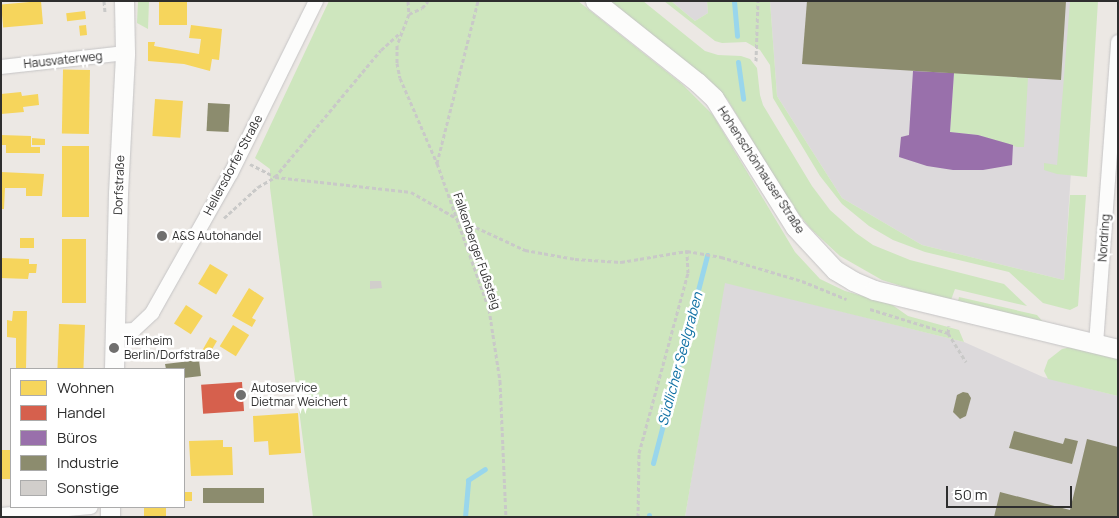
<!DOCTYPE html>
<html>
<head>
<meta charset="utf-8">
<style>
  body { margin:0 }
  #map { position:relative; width:1119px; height:518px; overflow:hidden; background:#ece8e4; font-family:Manrope,sans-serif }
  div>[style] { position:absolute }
  .industrial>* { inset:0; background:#dcd9db }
  .green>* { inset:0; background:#cee6be }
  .homes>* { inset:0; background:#f6d55c; transform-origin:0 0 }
  .shops>* { inset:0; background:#d6604d; transform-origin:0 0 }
  .offices>* { inset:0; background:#9970ab }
  .industry>* { inset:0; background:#8c8c6e; transform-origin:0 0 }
  .stream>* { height:5px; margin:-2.5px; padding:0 2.5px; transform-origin:2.5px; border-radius:2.5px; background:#99d6ec }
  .building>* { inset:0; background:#d1cecb }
  .path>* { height:3px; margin-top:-1.5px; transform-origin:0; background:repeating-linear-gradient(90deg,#c9c9c8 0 4px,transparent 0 6.5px) }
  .roads { filter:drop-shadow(0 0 1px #c5c4c5) drop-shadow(0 0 1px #c5c4c5) }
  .street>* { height:14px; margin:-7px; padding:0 7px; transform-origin:7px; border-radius:7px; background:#fcfcfb }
  .secondary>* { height:19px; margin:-9.5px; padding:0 9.5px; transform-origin:9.5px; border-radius:9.5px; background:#fcfcfb }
  .dots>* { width:14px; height:14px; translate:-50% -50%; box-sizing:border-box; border:2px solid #fff; border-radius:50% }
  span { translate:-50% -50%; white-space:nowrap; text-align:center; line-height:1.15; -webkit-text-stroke:5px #fff; paint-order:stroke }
  .street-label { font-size:12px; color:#2e2e2e }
  .poi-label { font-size:12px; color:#2e2e2e }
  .left { translate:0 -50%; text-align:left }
  .water-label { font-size:14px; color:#0d6fa3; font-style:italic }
  .frame { position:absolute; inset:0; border:2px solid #2e2e2e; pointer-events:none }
  .legend { position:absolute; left:10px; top:368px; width:175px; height:140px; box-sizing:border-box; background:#fff; border:1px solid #ababab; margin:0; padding:6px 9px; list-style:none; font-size:15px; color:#2e2e2e }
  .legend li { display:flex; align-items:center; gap:10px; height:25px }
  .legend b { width:25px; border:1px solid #ababab }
  .scale { position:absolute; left:946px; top:486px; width:126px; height:22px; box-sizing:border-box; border:2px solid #2e2e2e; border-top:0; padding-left:6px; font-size:15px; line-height:18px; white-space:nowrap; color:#2e2e2e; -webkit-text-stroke:4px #fff; paint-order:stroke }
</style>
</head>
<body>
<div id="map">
  <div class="industrial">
    <div style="clip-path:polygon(671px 1px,707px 1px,708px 13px,695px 21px)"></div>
    <div style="clip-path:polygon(770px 1px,1082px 1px,1064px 280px,922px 245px,842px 198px,777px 96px)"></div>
    <div style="clip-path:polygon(724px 282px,964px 342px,1043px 377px,1118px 396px,1118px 517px,685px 517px)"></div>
  </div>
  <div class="green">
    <div style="clip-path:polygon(138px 1px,149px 1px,148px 29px,137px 23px)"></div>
    <div style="clip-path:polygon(329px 1px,578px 1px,682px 84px,713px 115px,795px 252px,820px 279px,845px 291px,891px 304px,908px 316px,959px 330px,964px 342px,725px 283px,685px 517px,313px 517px,270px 188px,270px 169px,255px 158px)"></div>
    <div style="clip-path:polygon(608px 1px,643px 1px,705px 51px,718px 55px,741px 56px,750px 59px,757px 68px,760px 95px,763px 105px,812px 186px,830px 210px,856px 233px,873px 245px,910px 260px,1004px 284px,1027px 306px,955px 289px,951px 300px,924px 293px,882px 280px,840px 256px,811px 229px,793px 207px,727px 99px)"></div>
    <div style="clip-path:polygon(664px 1px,671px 1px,695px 21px,708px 13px,707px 1px,770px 1px,777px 96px,842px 198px,922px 245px,1064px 280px,1070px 195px,1086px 195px,1078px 306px,1070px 310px,1043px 303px,1009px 272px,925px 252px,893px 240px,869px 226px,842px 204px,820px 176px,773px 98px,770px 65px,760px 50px,746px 42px,722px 43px,715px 41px)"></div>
    <div style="clip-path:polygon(1070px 1px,1098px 1px,1087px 177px,1057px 174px,1044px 170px,1044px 163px,1057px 165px)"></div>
    <div style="clip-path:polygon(954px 73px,1028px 78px,1024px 147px,1017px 147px,978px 135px,950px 132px)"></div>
    <div style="clip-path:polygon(959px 297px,1037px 315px,1043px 322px,958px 302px)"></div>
    <div style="clip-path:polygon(1071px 347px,1118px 358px,1118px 396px,1048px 379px,1044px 371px,1048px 360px,1062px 349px)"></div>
  </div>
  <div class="homes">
    <div style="left:41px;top:1px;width:23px;height:40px;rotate:85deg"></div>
    <div style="left:159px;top:1px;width:28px;height:24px"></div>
    <div style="left:85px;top:11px;width:8px;height:19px;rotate:83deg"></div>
    <div style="left:86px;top:25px;width:10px;height:7px;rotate:84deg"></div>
    <div style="clip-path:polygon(191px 25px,222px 29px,219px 60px,212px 59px,210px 71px,184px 64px,148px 61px,148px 42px,155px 42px,154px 46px,199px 54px,201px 39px,189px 38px)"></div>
    <div style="left:90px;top:70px;width:64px;height:27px;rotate:91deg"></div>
    <div style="clip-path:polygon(21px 92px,22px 96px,38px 94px,39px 105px,23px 107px,24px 112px,1px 114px,1px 94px)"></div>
    <div style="left:155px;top:99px;width:28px;height:37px;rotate:4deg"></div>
    <div style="clip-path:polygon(1px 135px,31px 136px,31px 147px,40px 147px,40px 153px,6px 153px,6px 145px,1px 145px)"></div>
    <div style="clip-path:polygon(32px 138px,45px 139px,45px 145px,32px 145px)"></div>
    <div style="left:62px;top:146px;width:27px;height:71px"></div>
    <div style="clip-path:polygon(1px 172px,44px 174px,42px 196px,26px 196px,26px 188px,5px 188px,4px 209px,1px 209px)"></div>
    <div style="left:20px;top:238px;width:14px;height:10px"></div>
    <div style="left:62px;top:239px;width:24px;height:64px"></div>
    <div style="clip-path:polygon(1px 258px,29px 259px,29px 264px,37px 264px,36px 273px,29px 273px,28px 279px,1px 278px)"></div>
    <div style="left:210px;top:264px;width:21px;height:23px;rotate:31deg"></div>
    <div style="clip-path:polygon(249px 288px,264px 298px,252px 318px,256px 320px,252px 327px,232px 316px)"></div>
    <div style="left:186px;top:305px;width:20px;height:22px;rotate:33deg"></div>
    <div style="clip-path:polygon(13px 311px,27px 311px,26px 369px,16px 369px,16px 338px,7px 337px,7px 320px,12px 321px)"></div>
    <div style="left:59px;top:324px;width:26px;height:45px;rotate:2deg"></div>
    <div style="left:233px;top:325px;width:19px;height:25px;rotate:32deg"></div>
    <div style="left:210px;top:337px;width:8px;height:17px;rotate:30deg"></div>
    <div style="clip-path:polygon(298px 413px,301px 453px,269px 455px,268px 441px,254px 442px,253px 416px)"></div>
    <div style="clip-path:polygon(223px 440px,223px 447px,232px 447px,233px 475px,191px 476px,189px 441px)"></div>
    <div style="left:1px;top:450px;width:10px;height:29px"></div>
    <div style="left:184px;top:492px;width:8px;height:9px"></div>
    <div style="left:144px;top:507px;width:22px;height:10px"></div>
  </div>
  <div class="shops">
    <div style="left:242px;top:382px;width:29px;height:41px;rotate:86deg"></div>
  </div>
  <div class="offices">
    <div style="clip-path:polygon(913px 71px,954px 73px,950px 132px,978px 135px,1013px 145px,1012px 165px,983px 170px,953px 170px,927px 166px,899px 157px,901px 137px,909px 135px)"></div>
  </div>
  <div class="industry">
    <div style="clip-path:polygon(807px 1px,1066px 1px,1061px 80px,802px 64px)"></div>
    <div style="left:208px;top:103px;width:22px;height:28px;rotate:3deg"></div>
    <div style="clip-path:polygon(199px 360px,201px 376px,184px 378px,184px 369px,166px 369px,165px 364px)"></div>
    <div style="clip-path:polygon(963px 392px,968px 393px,971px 398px,966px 416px,960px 419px,953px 412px,957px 395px)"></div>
    <div style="clip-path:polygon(1014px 431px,1063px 444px,1065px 438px,1078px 441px,1072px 464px,1009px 448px)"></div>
    <div style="clip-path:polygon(1087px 439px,1118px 447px,1118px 517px,994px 517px,1000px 492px,1070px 510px)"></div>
    <div style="left:264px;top:488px;width:15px;height:61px;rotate:90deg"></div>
  </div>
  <div class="stream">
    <div style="left:734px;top:1px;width:35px;rotate:85deg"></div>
    <div style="left:738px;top:62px;width:37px;rotate:82deg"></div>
    <div style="left:653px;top:463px;width:215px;rotate:-75.4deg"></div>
    <div style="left:649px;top:515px;width:2px;rotate:90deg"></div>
    <div style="left:465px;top:517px;width:37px;rotate:-85deg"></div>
    <div style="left:468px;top:480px;width:20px;rotate:-33deg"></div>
  </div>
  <div class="building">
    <div style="clip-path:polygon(370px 281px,381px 281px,382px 288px,370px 289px)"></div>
  </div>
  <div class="path">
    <div style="left:104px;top:1px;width:12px;rotate:85deg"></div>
    <div style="left:408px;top:1px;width:13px;rotate:86deg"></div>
    <div style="left:409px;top:14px;width:33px;rotate:111deg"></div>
    <div style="left:397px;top:45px;width:18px;rotate:90deg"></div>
    <div style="left:397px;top:63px;width:15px;rotate:79deg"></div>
    <div style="left:400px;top:78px;width:93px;rotate:66.5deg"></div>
    <div style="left:437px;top:163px;width:155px;rotate:70.4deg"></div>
    <div style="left:489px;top:309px;width:73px;rotate:81.3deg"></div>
    <div style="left:500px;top:381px;width:136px;rotate:87.5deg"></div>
    <div style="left:409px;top:14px;width:14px;rotate:-25deg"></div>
    <div style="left:422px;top:8px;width:9px;rotate:-49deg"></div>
    <div style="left:756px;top:61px;width:60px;rotate:-88.1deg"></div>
    <div style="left:437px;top:163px;width:167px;rotate:-75.8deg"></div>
    <div style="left:250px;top:164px;width:28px;rotate:27deg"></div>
    <div style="left:275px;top:177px;width:137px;rotate:6.3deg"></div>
    <div style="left:411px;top:192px;width:54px;rotate:29.9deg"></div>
    <div style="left:458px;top:219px;width:74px;rotate:24.8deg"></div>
    <div style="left:525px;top:250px;width:51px;rotate:10.2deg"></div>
    <div style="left:575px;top:259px;width:46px;rotate:3.7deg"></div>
    <div style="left:621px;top:262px;width:67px;rotate:-9.5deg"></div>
    <div style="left:687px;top:251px;width:35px;rotate:10deg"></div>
    <div style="left:721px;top:257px;width:84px;rotate:16.5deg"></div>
    <div style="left:802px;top:281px;width:48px;rotate:22.2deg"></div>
    <div style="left:224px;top:218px;width:46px;rotate:-42.4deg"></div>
    <div style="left:258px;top:187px;width:20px;rotate:-30deg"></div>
    <div style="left:275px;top:177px;width:165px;rotate:-50.2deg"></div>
    <div style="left:381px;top:50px;width:27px;rotate:-42deg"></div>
    <div style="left:870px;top:309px;width:82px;rotate:17.1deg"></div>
    <div style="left:948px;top:333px;width:7px;rotate:-82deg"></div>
    <div style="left:948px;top:333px;width:34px;rotate:58deg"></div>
    <div style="left:638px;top:517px;width:64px;rotate:-89.1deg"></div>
    <div style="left:639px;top:453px;width:187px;rotate:-74.8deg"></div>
    <div style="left:688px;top:273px;width:22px;rotate:-93deg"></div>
  </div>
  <div class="roads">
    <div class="street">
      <div style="left:1px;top:67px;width:125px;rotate:-6.4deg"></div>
      <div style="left:115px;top:331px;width:19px;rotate:-3deg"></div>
      <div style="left:134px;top:330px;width:25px;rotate:-43deg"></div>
      <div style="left:152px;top:313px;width:161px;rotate:-60.6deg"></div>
      <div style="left:231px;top:173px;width:192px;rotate:-63.7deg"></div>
      <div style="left:1096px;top:344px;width:303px;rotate:-85.8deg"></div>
      <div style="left:1px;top:515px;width:90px;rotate:-5.1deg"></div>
    </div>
    <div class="secondary">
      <div style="left:595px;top:1px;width:130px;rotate:38.5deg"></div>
      <div style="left:697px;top:82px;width:23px;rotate:43deg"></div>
      <div style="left:714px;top:98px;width:152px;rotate:57.9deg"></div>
      <div style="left:795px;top:227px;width:59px;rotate:47.1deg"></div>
      <div style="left:835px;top:270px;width:21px;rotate:31deg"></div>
      <div style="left:853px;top:281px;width:23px;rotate:23deg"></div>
      <div style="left:874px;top:290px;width:251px;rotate:13.6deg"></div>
      <div style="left:114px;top:369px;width:176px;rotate:-88.7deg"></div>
      <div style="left:118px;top:193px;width:140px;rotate:-87.1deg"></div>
      <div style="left:125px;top:53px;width:52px;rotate:-91.1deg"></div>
      <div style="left:110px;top:517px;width:10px;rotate:-90deg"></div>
    </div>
  </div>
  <div class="dots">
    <div style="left:162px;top:236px;background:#706f6e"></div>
    <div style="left:114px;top:348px;background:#706f6e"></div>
    <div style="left:241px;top:395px;background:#706f6e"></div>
  </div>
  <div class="street-label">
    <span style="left:63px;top:60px;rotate:-6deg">Hausvaterweg</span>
    <span style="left:233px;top:165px;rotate:-62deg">Hellersdorfer Straße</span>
    <span style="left:761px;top:170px;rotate:57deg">Hohenschönhauser Straße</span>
    <span style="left:119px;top:185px;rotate:-88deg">Dorfstraße</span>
    <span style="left:1104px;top:238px;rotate:-86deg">Nordring</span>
    <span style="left:477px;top:251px;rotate:71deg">Falkenberger Fußsteig</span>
  </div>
  <div class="poi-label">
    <span class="left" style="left:172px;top:236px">A&amp;S Autohandel</span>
    <span class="left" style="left:124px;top:348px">Tierheim<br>Berlin/Dorfstraße</span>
    <span class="left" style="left:251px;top:395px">Autoservice<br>Dietmar Weichert</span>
  </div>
  <div class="water-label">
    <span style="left:680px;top:359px;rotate:-75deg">Südlicher Seelgraben</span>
  </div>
  <div class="frame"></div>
  <ul class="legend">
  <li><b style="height:14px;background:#f6d55c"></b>Wohnen</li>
  <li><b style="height:14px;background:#d6604d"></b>Handel</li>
  <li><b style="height:14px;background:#9970ab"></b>Büros</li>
  <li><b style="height:14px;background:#8c8c6e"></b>Industrie</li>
  <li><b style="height:14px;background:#d1cecb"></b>Sonstige</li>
  </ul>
  <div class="scale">50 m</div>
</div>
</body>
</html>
